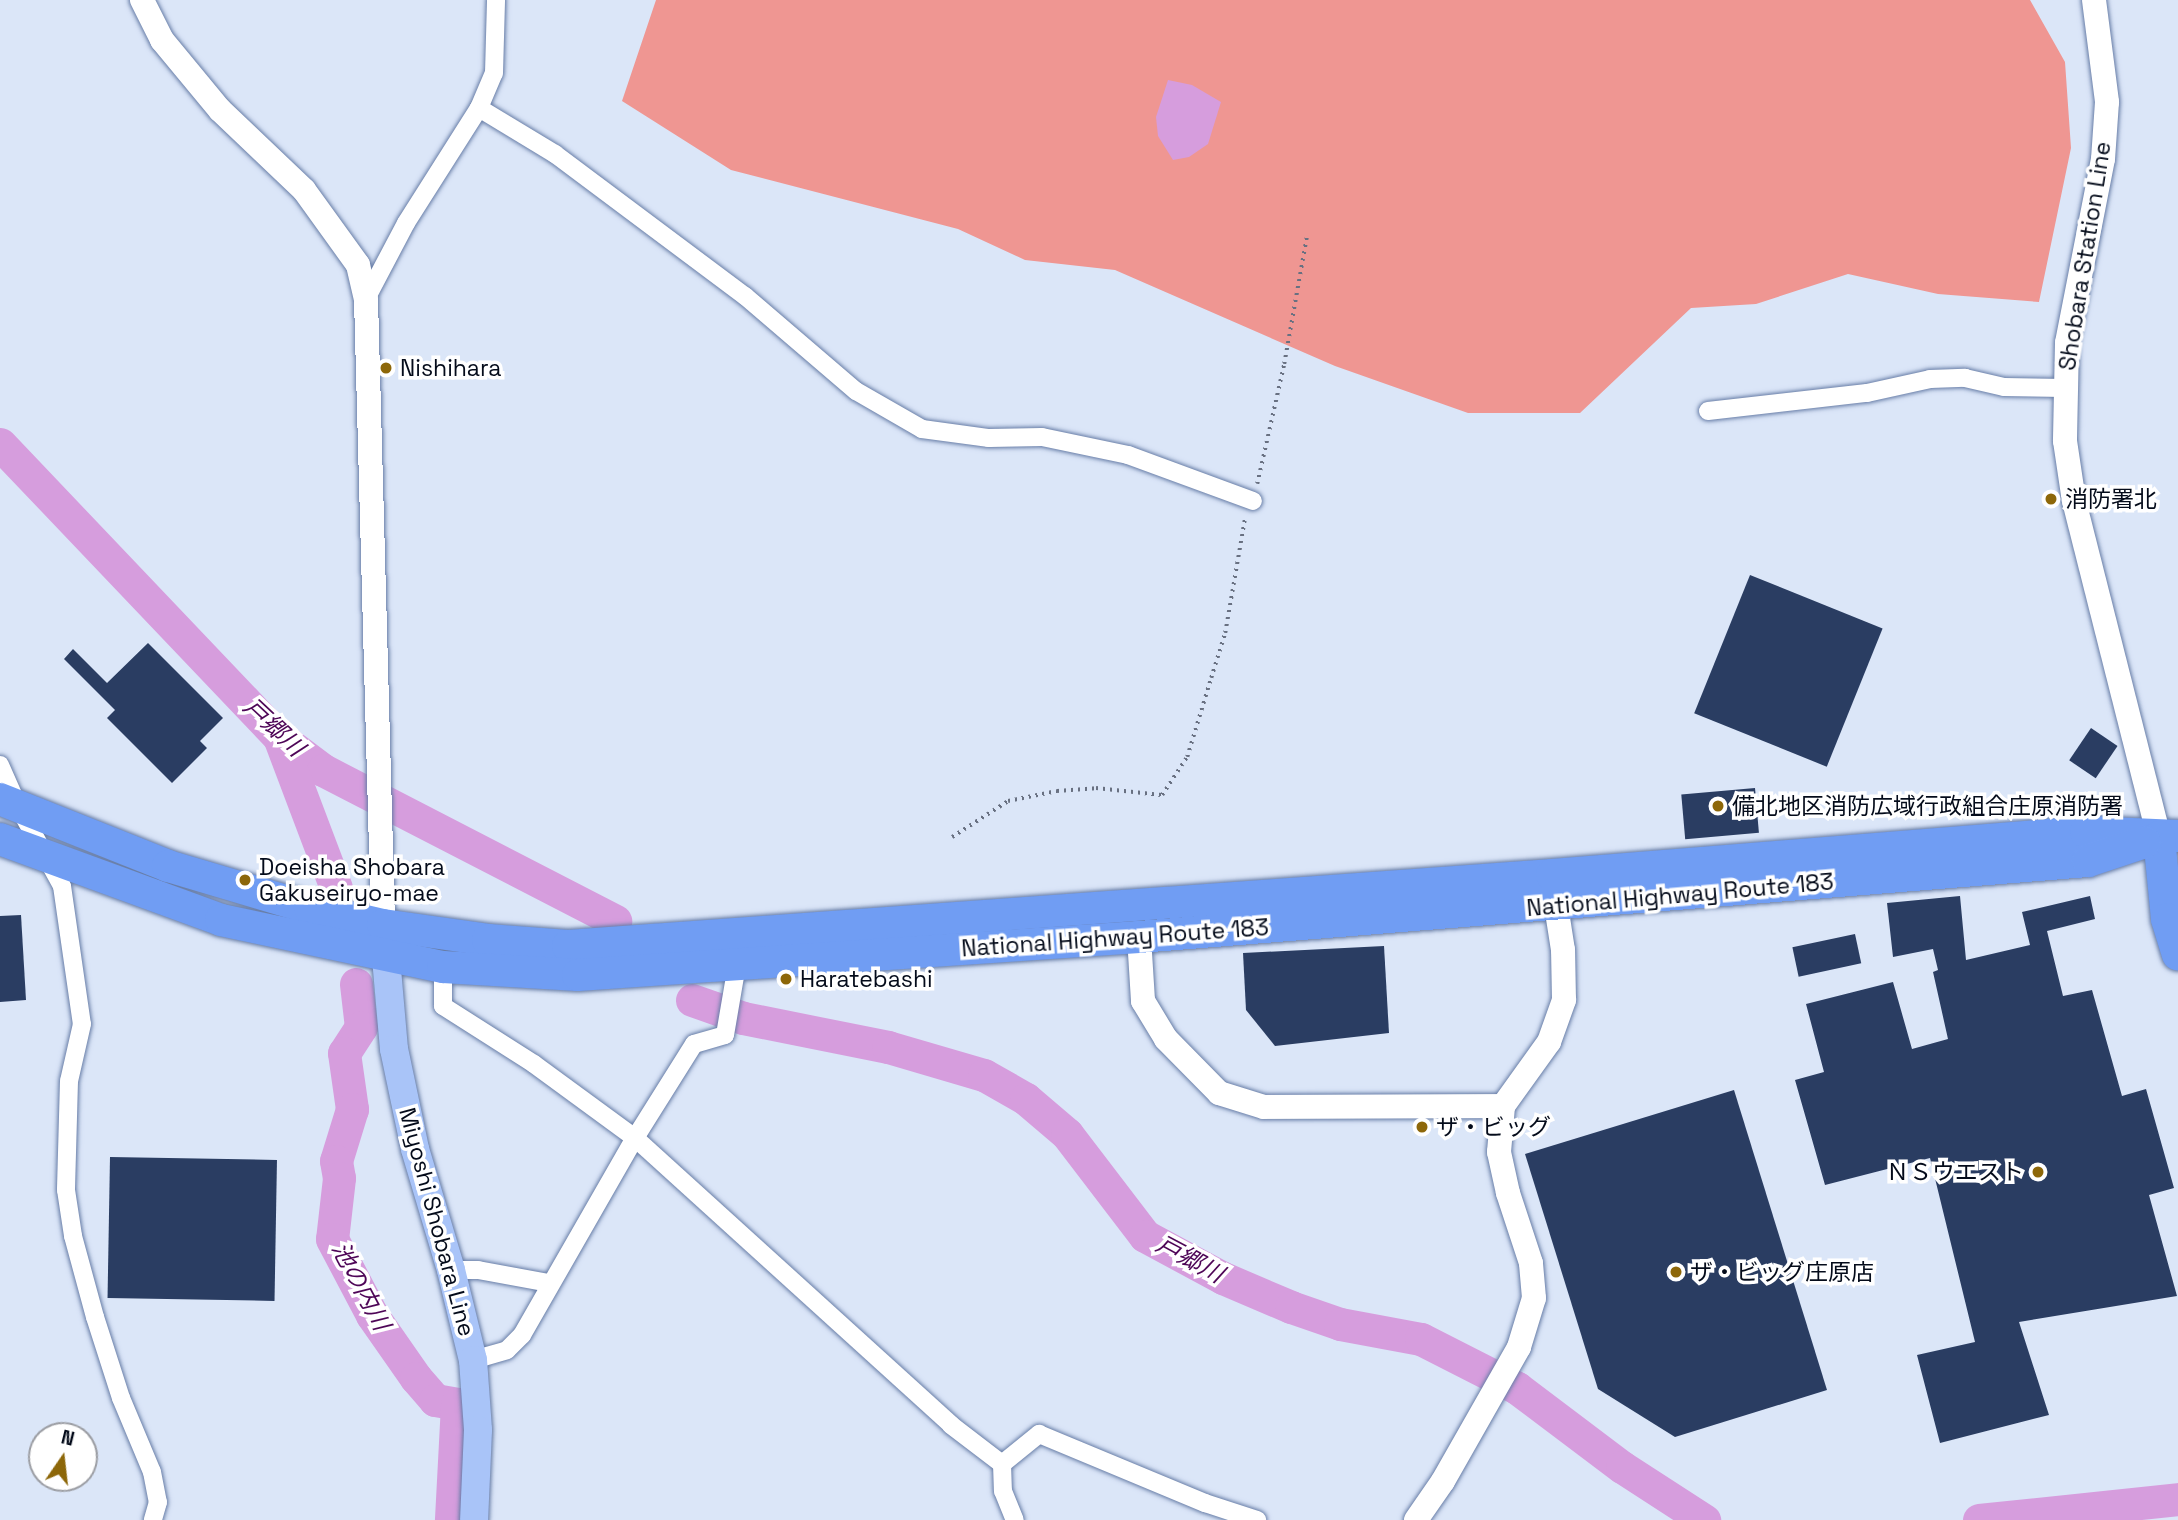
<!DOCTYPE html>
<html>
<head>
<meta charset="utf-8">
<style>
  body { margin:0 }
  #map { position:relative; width:2178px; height:1520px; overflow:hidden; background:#dbe6f8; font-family:"Space Grotesk","Noto Sans JP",sans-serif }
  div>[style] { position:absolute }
  .forest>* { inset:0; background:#ef9692 }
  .water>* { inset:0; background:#d69ddd }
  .river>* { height:33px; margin:-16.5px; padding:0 16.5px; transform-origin:16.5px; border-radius:16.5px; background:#d69ddd }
  .building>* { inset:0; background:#2a3d62; transform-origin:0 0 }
  .path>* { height:3.5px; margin-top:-1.75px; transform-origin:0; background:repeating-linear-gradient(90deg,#687081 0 2px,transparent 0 7px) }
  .roads { filter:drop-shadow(0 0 2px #677da7) drop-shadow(0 0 2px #677da7) }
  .street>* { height:18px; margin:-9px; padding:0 9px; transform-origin:9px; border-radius:9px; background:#fff }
  .secondary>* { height:24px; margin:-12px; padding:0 12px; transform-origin:12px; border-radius:12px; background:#fff }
  .primary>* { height:28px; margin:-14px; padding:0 14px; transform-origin:14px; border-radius:14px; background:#a9c4f8 }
  .highway>* { height:32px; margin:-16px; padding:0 16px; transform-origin:16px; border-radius:16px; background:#709df3 }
  .dots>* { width:19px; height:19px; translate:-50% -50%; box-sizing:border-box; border:4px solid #fff; border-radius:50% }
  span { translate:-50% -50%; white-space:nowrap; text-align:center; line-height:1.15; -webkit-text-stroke:7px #fff; paint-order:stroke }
  .street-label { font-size:23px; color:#040b1a }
  .poi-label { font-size:23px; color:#040b1a }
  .left { translate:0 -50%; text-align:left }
  .right { translate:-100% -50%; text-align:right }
  .water-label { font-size:24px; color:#4e0657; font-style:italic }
  .north { position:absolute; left:28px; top:1422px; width:70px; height:70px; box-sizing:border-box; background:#fff; border:2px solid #9b9da3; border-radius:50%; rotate:14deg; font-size:19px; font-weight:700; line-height:28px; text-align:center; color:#040b1a }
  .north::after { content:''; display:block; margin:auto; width:24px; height:32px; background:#8d6709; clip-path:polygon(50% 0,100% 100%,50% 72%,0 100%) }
</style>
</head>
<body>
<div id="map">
  <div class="forest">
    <div style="clip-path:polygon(656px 0,2030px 0,2065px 62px,2071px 148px,2039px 302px,1938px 294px,1848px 274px,1756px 304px,1691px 308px,1580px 413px,1468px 413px,1335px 366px,1115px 270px,1025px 260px,958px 229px,731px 170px,622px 101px)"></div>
  </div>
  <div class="water">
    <div style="clip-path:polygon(1168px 80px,1192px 85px,1221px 102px,1208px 144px,1189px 157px,1173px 160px,1158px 136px,1156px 117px)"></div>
  </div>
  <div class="river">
    <div style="left:0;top:444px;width:405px;rotate:46.4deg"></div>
    <div style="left:279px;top:737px;width:55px;rotate:36.9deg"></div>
    <div style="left:323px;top:770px;width:329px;rotate:27.3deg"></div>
    <div style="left:279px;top:737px;width:161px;rotate:69.3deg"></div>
    <div style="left:356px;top:984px;width:43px;rotate:83.4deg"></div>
    <div style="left:361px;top:1027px;width:31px;rotate:123deg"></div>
    <div style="left:344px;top:1053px;width:57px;rotate:81.9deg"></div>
    <div style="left:352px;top:1109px;width:54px;rotate:107.1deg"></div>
    <div style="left:336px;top:1161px;width:17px;rotate:80deg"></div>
    <div style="left:339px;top:1178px;width:61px;rotate:96.5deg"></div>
    <div style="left:332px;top:1239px;width:86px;rotate:62.2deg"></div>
    <div style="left:372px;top:1315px;width:77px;rotate:55.1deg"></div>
    <div style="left:416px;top:1378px;width:29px;rotate:49deg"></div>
    <div style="left:435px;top:1400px;width:22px;rotate:10deg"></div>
    <div style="left:457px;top:1404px;width:116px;rotate:93deg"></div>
    <div style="left:692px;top:1000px;width:54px;rotate:19.4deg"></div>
    <div style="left:743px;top:1018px;width:148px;rotate:11.3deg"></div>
    <div style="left:888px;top:1047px;width:100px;rotate:16.3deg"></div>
    <div style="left:984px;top:1075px;width:48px;rotate:29.7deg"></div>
    <div style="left:1026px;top:1099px;width:54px;rotate:40.5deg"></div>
    <div style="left:1067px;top:1134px;width:128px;rotate:52.6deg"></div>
    <div style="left:1145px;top:1236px;width:89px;rotate:28.3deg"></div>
    <div style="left:1223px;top:1278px;width:74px;rotate:23.1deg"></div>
    <div style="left:1291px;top:1307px;width:52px;rotate:19.1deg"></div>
    <div style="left:1340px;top:1324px;width:82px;rotate:10.5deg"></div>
    <div style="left:1421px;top:1339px;width:108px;rotate:27deg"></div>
    <div style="left:1517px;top:1388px;width:131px;rotate:37deg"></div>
    <div style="left:1622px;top:1467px;width:98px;rotate:32.9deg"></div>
    <div style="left:1979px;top:1520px;width:200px;rotate:-6deg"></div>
  </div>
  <div class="building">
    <div style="left:1750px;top:575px;width:143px;height:149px;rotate:22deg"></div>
    <div style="clip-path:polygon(148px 643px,223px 718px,200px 741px,207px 748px,172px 783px,107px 718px,115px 710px,64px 659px,73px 649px,107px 683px)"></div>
    <div style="left:2091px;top:728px;width:32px;height:39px;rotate:34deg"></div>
    <div style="left:1755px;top:788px;width:45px;height:74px;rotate:85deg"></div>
    <div style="clip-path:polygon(1960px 896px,1966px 960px,2030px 945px,2022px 912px,2090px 896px,2095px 919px,2047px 931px,2063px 996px,2092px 990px,2122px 1096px,2146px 1089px,2174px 1188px,2149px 1195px,2177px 1296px,2019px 1322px,2049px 1415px,1940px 1443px,1917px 1355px,1975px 1342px,1930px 1158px,1825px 1185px,1795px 1080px,1824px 1072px,1806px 1004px,1893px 982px,1912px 1049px,1948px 1039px,1933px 972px,1938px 970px,1933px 949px,1893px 957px,1887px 903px)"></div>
    <div style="clip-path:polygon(21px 915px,26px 1000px,0 1002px,0 916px)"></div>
    <div style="left:1855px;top:934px;width:30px;height:64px;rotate:78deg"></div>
    <div style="clip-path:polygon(1384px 946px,1389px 1033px,1275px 1046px,1246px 1010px,1243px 953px)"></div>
    <div style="clip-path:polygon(1734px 1090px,1827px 1390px,1675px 1437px,1598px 1389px,1525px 1154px)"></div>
    <div style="left:110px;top:1157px;width:167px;height:141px;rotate:1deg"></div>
  </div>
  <div class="path">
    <div style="left:1257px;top:484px;width:123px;rotate:-77.3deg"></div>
    <div style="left:1284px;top:364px;width:131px;rotate:-79.9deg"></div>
    <div style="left:952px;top:837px;width:67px;rotate:-32.7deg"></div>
    <div style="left:1008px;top:801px;width:50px;rotate:-11.5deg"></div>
    <div style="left:1057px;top:791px;width:39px;rotate:-4deg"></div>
    <div style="left:1096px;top:788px;width:66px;rotate:6.1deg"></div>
    <div style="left:1162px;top:795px;width:45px;rotate:-56.7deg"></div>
    <div style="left:1187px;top:757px;width:83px;rotate:-73.1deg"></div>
    <div style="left:1211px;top:678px;width:47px;rotate:-72.7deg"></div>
    <div style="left:1225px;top:633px;width:118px;rotate:-80.2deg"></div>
  </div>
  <div class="roads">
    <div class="street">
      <div style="left:479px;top:108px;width:89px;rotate:31.2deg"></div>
      <div style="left:555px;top:154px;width:237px;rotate:36.8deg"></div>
      <div style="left:745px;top:296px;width:146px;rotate:40.6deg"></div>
      <div style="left:856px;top:391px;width:76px;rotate:29.9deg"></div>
      <div style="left:922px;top:429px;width:68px;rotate:7.7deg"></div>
      <div style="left:989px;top:438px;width:53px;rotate:-1.1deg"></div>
      <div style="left:1042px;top:437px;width:88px;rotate:11.8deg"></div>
      <div style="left:1128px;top:455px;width:133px;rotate:20.2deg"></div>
      <div style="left:366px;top:299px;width:86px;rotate:-62.2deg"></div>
      <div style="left:406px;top:223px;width:136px;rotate:-57.6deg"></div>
      <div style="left:479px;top:108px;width:38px;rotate:-67deg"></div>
      <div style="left:494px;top:73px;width:73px;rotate:-88.4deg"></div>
      <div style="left:1708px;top:411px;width:160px;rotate:-6.5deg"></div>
      <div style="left:1867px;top:393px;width:65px;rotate:-12.5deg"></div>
      <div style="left:1930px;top:379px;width:35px;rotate:-2deg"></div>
      <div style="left:1965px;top:378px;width:40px;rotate:13deg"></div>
      <div style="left:2004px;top:387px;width:60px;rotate:1deg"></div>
      <div style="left:0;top:765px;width:45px;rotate:66.3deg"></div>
      <div style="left:18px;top:806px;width:91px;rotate:61.2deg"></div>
      <div style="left:62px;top:886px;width:139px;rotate:81.8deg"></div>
      <div style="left:82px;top:1024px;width:58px;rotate:102.8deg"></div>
      <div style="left:69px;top:1081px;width:109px;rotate:91.6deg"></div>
      <div style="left:66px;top:1190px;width:47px;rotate:81.3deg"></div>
      <div style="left:73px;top:1236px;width:84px;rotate:74.8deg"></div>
      <div style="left:95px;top:1317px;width:85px;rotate:72.2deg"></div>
      <div style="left:121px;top:1398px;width:80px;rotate:67.3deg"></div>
      <div style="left:152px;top:1472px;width:31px;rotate:79deg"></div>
      <div style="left:158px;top:1502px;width:19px;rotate:106deg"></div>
      <div style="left:443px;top:967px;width:39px;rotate:90deg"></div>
      <div style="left:443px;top:1006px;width:108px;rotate:32.5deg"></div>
      <div style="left:534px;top:1064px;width:125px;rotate:36.2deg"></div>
      <div style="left:635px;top:1138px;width:427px;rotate:42.2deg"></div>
      <div style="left:951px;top:1425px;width:64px;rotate:37.4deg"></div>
      <div style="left:451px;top:1270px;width:27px"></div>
      <div style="left:478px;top:1270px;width:72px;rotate:10.4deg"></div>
      <div style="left:473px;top:1360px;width:35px;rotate:-16deg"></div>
      <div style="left:507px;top:1350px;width:21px;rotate:-45deg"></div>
      <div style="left:522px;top:1335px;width:227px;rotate:-60.2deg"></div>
      <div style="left:635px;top:1138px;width:111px;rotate:-57.9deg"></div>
      <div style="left:694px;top:1044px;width:32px;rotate:-16deg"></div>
      <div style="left:725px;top:1035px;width:71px;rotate:-80.3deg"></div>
      <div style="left:1002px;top:1464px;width:48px;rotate:-39deg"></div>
      <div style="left:1039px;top:1434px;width:180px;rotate:22.6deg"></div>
      <div style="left:1205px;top:1503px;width:55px;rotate:18.1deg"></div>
      <div style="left:1002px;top:1464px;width:27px;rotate:88deg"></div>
      <div style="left:1003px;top:1491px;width:31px;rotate:68deg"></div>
    </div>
    <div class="secondary">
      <div style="left:142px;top:0;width:45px;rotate:63.4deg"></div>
      <div style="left:162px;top:40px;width:91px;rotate:50.4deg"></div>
      <div style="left:220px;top:110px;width:116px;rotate:43.6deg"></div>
      <div style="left:304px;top:190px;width:92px;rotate:54.2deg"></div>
      <div style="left:358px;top:265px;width:35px;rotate:77deg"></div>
      <div style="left:366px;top:299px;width:626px;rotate:88.44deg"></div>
      <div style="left:2094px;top:0;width:103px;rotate:82.7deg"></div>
      <div style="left:2107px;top:102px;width:57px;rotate:94deg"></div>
      <div style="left:2103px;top:159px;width:187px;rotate:101.1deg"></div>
      <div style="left:2067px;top:343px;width:98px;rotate:91.2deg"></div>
      <div style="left:2065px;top:441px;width:61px;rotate:81.5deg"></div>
      <div style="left:2074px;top:501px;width:347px;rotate:75.8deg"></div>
      <div style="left:1139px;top:937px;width:64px;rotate:86.4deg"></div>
      <div style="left:1143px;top:1001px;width:44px;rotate:58.8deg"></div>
      <div style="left:1166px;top:1039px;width:76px;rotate:45.5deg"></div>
      <div style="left:1219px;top:1093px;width:47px;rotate:17.3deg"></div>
      <div style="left:1264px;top:1107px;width:239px;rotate:-0.2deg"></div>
      <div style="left:1416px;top:1520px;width:47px;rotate:-55.3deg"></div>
      <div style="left:1443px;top:1481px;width:154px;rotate:-60.4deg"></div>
      <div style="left:1519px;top:1347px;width:51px;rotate:-73deg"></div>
      <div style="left:1534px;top:1298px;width:35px;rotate:-95deg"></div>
      <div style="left:1531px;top:1263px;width:74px;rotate:-108.2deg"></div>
      <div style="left:1508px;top:1193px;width:42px;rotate:-102.4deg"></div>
      <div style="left:1499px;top:1152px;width:46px;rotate:-85deg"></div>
      <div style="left:1503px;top:1106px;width:79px;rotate:-54.3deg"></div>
      <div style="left:1549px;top:1042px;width:45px;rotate:-70.3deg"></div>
      <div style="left:1564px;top:1000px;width:50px;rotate:-91.1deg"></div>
      <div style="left:1563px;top:950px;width:65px;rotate:-98.9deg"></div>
    </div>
    <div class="primary">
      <div style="left:384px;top:935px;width:114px;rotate:85deg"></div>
      <div style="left:394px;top:1049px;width:102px;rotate:78.1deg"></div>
      <div style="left:415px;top:1149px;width:126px;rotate:73.4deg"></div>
      <div style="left:451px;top:1270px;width:93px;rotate:76.3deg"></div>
      <div style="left:473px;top:1360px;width:70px;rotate:85.9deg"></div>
      <div style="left:478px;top:1430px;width:90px;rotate:92.5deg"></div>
    </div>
    <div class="highway">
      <div style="left:0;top:799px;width:181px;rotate:21.7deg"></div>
      <div style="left:168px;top:866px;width:148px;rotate:16.5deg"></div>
      <div style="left:310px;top:908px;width:75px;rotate:13.1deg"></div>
      <div style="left:383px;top:925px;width:106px;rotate:8.1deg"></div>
      <div style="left:488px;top:940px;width:80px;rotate:4.3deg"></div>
      <div style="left:568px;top:946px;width:987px;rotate:-4.13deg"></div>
      <div style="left:1552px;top:875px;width:536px;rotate:-4.6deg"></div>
      <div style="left:2086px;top:832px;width:92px;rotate:2.5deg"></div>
      <div style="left:2159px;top:837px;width:82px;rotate:84.4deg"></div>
      <div style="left:2167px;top:919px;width:37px;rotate:73deg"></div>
      <div style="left:0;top:839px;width:235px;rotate:20.1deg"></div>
      <div style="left:221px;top:920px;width:227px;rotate:12deg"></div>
      <div style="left:443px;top:967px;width:135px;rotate:3.4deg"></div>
      <div style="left:578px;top:975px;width:562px;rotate:-3.88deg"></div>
      <div style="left:1139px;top:937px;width:952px;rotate:-4.58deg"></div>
      <div style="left:2088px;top:861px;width:60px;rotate:-18.4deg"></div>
    </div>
  </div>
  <div class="dots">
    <div style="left:386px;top:368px;background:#8d6709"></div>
    <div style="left:2051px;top:499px;background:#8d6709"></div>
    <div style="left:1718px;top:806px;background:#8d6709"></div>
    <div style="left:245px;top:880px;background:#8d6709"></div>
    <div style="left:786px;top:979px;background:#8d6709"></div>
    <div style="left:1422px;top:1127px;background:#8d6709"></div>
    <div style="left:2038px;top:1172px;background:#8d6709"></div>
    <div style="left:1676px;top:1272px;background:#8d6709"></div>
  </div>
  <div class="street-label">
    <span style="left:2085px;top:256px;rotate:-81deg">Shobara Station Line</span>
    <span style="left:1680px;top:895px;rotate:-5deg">National Highway Route 183</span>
    <span style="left:1115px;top:938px;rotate:-4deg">National Highway Route 183</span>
    <span style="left:437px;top:1222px;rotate:75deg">Miyoshi Shobara Line</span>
  </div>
  <div class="poi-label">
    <span class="left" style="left:400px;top:368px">Nishihara</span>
    <span class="left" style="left:2065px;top:499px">消防署北</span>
    <span class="left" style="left:1732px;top:806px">備北地区消防広域行政組合庄原消防署</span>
    <span class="left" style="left:259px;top:880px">Doeisha Shobara<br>Gakuseiryo-mae</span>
    <span class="left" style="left:800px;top:979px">Haratebashi</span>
    <span class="left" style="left:1436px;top:1127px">ザ・ビッグ</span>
    <span class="right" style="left:2024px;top:1172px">ＮＳウエスト</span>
    <span class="left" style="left:1690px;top:1272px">ザ・ビッグ庄原店</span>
  </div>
  <div class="water-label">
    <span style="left:274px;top:727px;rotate:43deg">戸郷川</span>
    <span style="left:1190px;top:1259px;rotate:28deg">戸郷川</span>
    <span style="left:361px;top:1286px;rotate:62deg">池の内川</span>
  </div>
  <div class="north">N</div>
</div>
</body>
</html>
